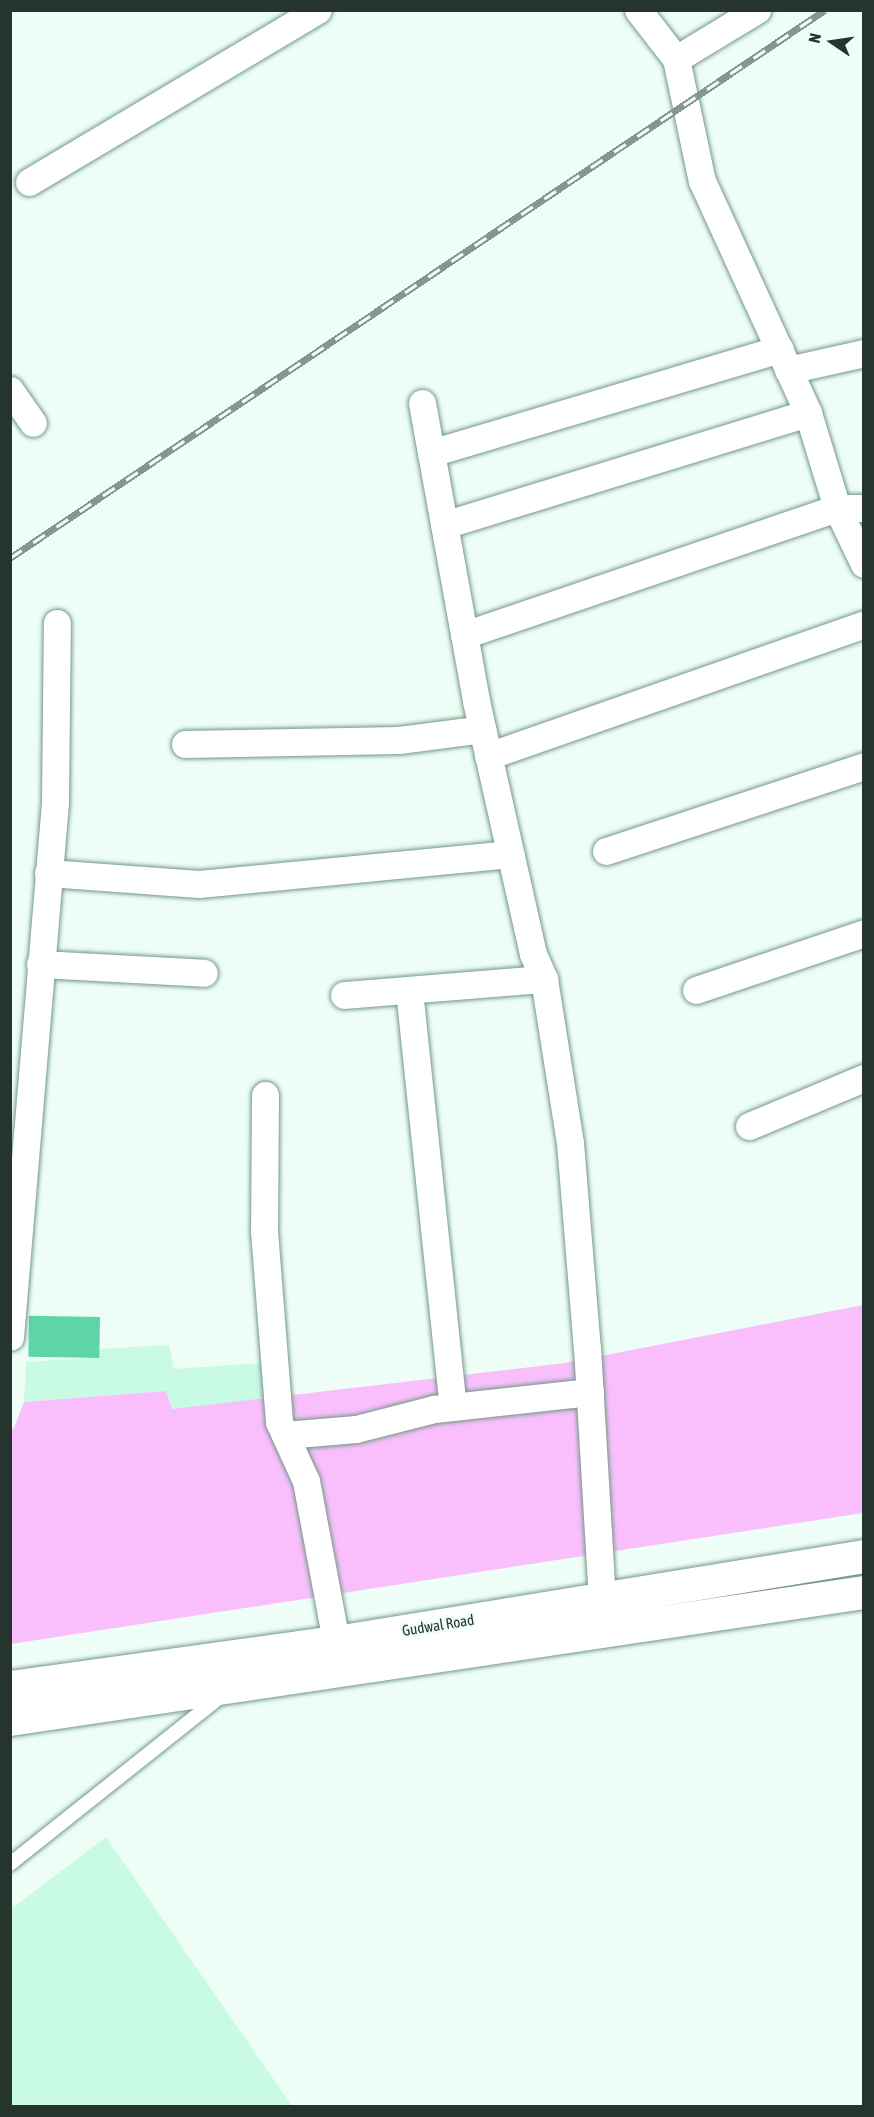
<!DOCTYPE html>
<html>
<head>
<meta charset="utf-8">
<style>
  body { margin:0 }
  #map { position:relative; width:874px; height:2117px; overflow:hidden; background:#eefef6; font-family:"Asap Condensed",sans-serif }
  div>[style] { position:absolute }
  .built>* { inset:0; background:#c9fae4 }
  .green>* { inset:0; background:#f9bffd }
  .building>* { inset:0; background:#5ed5a8; transform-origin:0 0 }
  .roads { filter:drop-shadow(0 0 2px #739887) drop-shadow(0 0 2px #739887) }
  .lane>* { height:14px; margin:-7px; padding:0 7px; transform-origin:7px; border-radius:7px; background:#fff }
  .street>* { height:27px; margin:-13.5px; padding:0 13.5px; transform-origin:13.5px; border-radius:13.5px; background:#fff }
  .secondary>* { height:33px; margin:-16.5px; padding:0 16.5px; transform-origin:16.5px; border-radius:16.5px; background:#fff }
  .rail>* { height:7px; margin-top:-3.5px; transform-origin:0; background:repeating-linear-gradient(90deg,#eefef6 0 14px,#86958e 0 28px); box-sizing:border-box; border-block:2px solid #86958e }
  span { translate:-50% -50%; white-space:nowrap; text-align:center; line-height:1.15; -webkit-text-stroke:5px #eefef6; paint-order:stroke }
  .street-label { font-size:15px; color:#25342d }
  .frame { position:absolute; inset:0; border:12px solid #25342d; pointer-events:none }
  .north { position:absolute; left:802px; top:12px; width:60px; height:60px; -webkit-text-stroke:4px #eefef6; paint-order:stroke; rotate:283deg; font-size:16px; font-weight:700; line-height:24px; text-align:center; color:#25342d }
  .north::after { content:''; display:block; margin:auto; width:21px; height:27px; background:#25342d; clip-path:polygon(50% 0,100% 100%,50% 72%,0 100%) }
</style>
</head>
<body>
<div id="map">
  <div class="built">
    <div style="clip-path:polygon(169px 1345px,174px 1369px,274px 1362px,274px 1398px,172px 1409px,166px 1391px,24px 1402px,26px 1362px,99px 1357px,99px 1349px)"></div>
    <div style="clip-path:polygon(106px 1837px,292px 2106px,11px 2106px,11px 1909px)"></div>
  </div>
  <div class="green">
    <div style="clip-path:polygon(863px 1305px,863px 1513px,11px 1644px,11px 1429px,14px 1428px,24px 1402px,166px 1391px,172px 1409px,565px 1363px)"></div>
  </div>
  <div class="building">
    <div style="left:100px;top:1317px;width:41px;height:71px;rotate:91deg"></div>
  </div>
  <div class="roads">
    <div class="lane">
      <div style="left:10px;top:1864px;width:270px;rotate:-38.5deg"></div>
    </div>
    <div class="street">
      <div style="left:638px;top:10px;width:62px;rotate:52.2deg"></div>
      <div style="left:676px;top:59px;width:125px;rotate:78deg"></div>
      <div style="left:702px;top:181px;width:255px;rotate:65.4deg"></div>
      <div style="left:808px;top:413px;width:99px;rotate:73deg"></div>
      <div style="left:837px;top:508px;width:62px;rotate:64.3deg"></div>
      <div style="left:676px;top:59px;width:95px;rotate:-31.2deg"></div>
      <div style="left:29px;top:182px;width:336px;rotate:-30.8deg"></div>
      <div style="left:788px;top:370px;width:78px;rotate:-12.6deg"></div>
      <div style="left:10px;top:390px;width:40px;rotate:55.1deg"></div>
      <div style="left:422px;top:403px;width:303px;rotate:79.7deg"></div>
      <div style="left:476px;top:701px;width:259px;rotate:77.3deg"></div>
      <div style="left:533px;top:954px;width:27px;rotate:66deg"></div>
      <div style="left:544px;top:979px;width:166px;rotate:81deg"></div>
      <div style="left:570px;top:1143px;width:206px;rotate:85.3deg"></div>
      <div style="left:587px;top:1348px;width:251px;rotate:86.6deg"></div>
      <div style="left:431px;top:453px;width:364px;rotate:-16.6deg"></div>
      <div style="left:444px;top:525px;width:381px;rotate:-17.1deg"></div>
      <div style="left:464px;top:635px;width:394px;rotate:-18.8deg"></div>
      <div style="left:837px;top:508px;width:27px"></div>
      <div style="left:185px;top:744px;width:214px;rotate:-1.1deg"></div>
      <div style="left:399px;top:740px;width:84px;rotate:-7.5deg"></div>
      <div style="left:488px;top:756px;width:398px;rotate:-19.3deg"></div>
      <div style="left:606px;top:851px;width:272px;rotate:-18.2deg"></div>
      <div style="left:48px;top:873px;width:151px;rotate:4.2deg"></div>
      <div style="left:199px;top:884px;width:313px;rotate:-5.5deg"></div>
      <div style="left:40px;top:964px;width:164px;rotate:3.1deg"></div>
      <div style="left:409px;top:990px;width:419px;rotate:84deg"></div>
      <div style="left:696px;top:990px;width:177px;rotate:-18.7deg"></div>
      <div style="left:344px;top:995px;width:201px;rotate:-4.6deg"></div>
      <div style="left:265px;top:1095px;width:136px;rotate:90.4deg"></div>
      <div style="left:264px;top:1231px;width:192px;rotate:85.5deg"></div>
      <div style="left:279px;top:1422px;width:65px;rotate:65.4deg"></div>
      <div style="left:306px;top:1481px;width:164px;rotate:79.4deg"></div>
      <div style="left:749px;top:1126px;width:125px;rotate:-22.7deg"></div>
      <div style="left:10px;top:1337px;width:537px;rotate:-85.19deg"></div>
      <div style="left:55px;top:802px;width:179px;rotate:-89.4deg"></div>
      <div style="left:285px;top:1435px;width:71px;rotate:-4.8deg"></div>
      <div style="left:356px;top:1429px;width:81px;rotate:-14.4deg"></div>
      <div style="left:434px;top:1409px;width:157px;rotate:-6.2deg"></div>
    </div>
    <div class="secondary">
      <div style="left:10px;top:1687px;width:329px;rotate:-7.9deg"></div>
      <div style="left:336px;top:1642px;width:535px;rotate:-9.25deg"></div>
      <div style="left:10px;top:1719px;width:863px;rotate:-8.46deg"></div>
    </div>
  </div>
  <div class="rail">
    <div style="left:10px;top:558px;width:982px;rotate:-33.92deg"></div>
  </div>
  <div class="street-label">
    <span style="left:438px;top:1625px;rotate:-9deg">Gudwal Road</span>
  </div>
  <div class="frame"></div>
  <div class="north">N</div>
</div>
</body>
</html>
